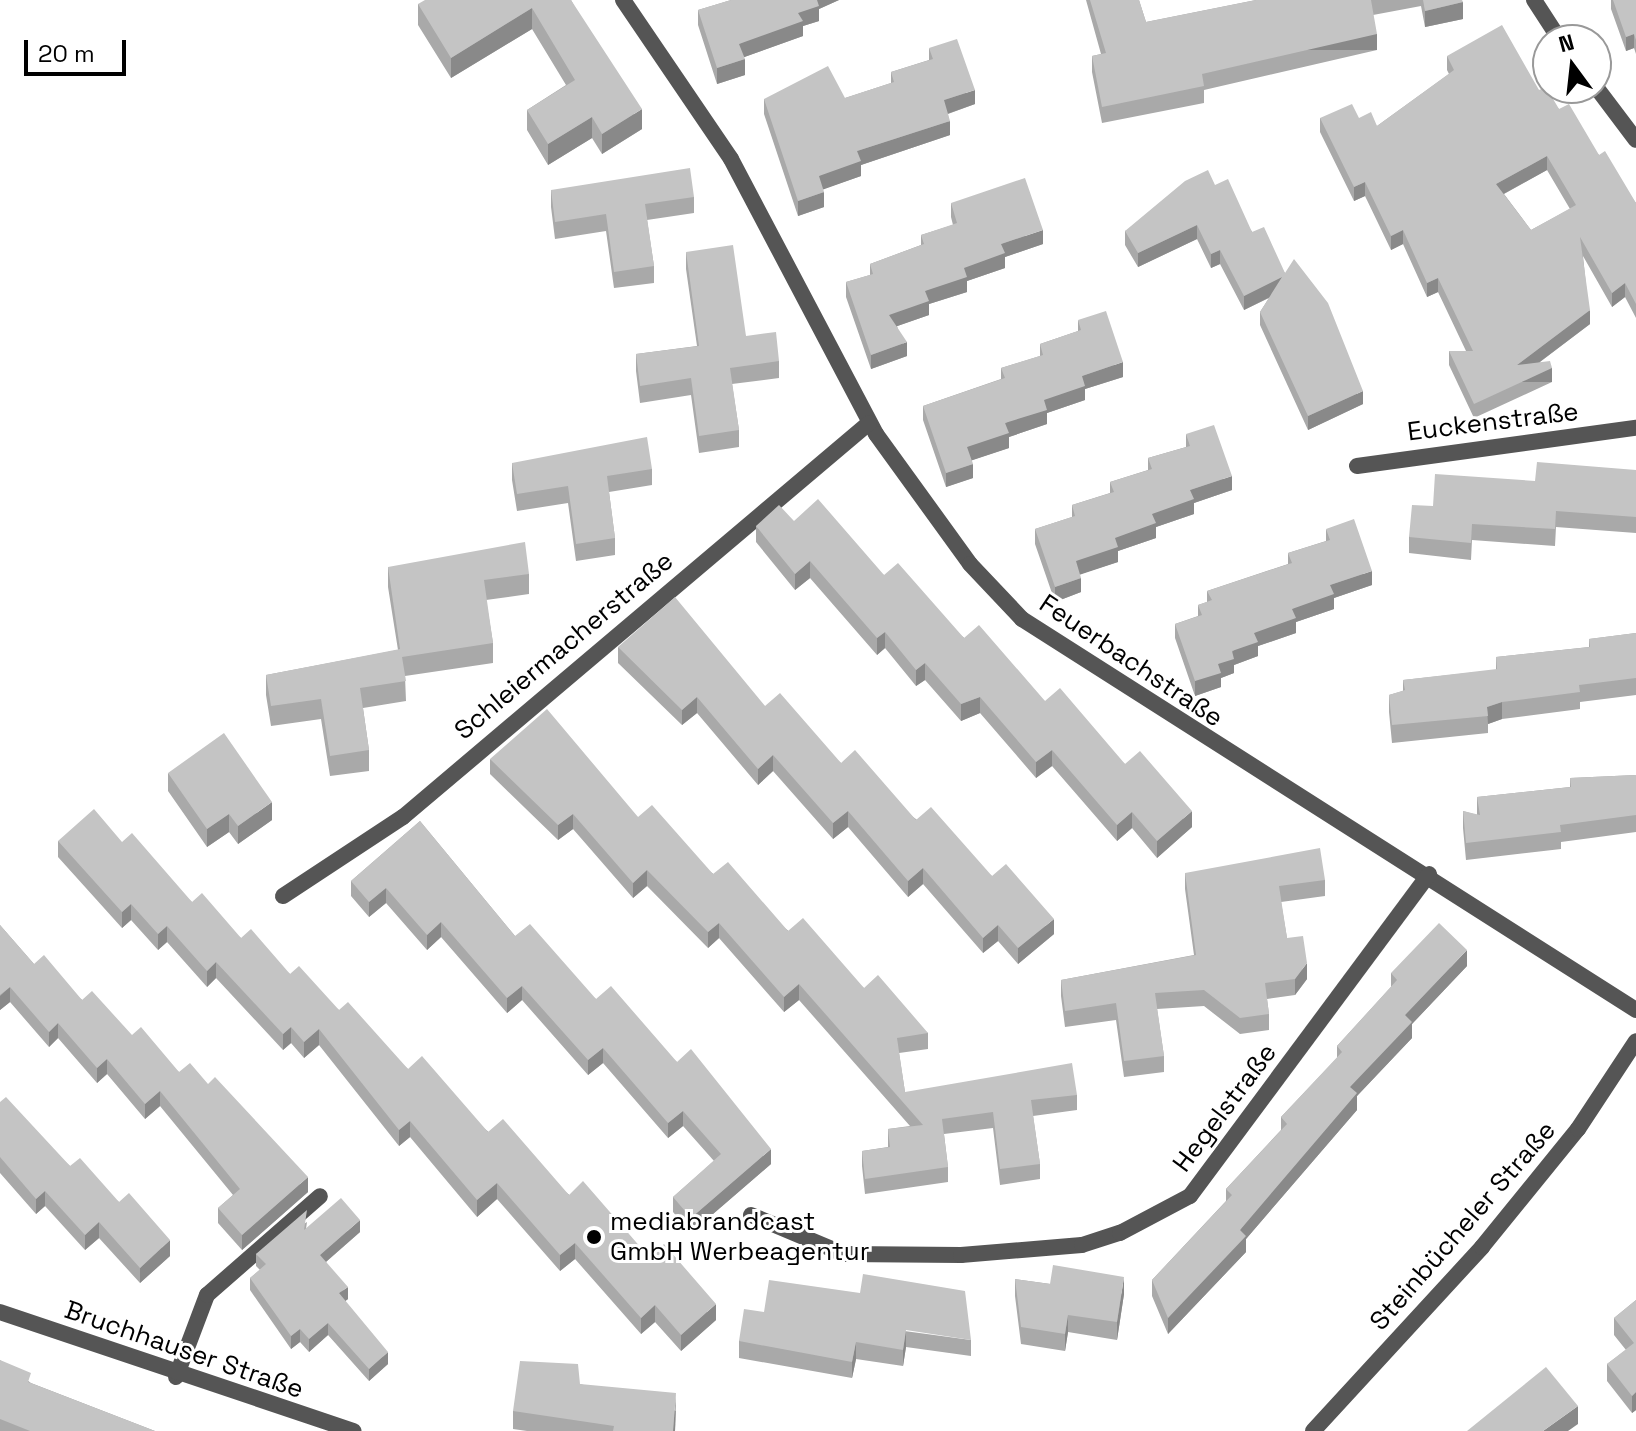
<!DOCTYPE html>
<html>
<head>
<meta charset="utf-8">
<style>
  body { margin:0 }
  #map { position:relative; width:1636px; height:1431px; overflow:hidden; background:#fff; font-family:"Space Grotesk",sans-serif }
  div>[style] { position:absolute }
  .minor>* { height:16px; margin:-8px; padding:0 8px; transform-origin:8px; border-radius:8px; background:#555 }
  .tertiary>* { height:16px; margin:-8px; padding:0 8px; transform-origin:8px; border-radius:8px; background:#555 }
  .wall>* { inset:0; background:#a9a9a9 }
  .shaded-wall>* { inset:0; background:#898989; transform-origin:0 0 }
  .building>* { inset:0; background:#c4c4c4 }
  .dots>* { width:22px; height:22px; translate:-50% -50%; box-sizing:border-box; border:4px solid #fff; border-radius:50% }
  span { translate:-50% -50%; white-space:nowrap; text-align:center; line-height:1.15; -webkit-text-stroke:6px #fff; paint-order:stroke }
  .street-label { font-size:26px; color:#000 }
  .poi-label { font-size:26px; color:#000 }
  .left { translate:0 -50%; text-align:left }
  .north { position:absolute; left:1532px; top:24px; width:80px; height:80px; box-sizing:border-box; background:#fff; border:2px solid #999; border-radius:50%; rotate:345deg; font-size:22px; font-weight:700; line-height:32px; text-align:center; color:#000 }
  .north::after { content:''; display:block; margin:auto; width:28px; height:36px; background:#000; clip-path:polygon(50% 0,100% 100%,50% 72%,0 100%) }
  .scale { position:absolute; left:24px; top:40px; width:102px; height:36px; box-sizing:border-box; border:4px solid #000; border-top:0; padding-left:10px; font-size:24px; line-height:28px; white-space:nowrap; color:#000; -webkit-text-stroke:6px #fff; paint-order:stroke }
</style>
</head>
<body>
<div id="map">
  <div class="minor">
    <div style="left:623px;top:0;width:192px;rotate:55.8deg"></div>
    <div style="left:731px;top:159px;width:311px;rotate:62.2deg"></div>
    <div style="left:876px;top:434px;width:160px;rotate:54.1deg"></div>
    <div style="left:970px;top:564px;width:76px;rotate:46.6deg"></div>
    <div style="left:1022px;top:619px;width:728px;rotate:32.49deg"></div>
    <div style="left:1534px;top:0;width:48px;rotate:57deg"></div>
    <div style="left:1596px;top:87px;width:66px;rotate:53deg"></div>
    <div style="left:1357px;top:466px;width:282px;rotate:-7.8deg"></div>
    <div style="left:283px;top:896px;width:144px;rotate:-33.4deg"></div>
    <div style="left:403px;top:817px;width:610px;rotate:-40.21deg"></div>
    <div style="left:751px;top:1215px;width:101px;rotate:22.8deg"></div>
    <div style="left:844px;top:1254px;width:117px;rotate:0.5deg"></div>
    <div style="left:961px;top:1255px;width:121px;rotate:-4.7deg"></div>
    <div style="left:1082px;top:1245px;width:40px;rotate:-18deg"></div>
    <div style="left:1120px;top:1233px;width:79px;rotate:-27.9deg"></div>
    <div style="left:1190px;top:1196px;width:401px;rotate:-53.4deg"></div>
    <div style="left:176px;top:1377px;width:88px;rotate:-69.3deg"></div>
    <div style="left:207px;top:1295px;width:150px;rotate:-41.2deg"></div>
  </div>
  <div class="tertiary">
    <div style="left:0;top:1312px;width:373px;rotate:18.6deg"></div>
    <div style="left:1313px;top:1431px;width:250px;rotate:-47.4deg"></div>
    <div style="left:1482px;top:1247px;width:152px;rotate:-50.9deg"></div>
    <div style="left:1578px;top:1129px;width:105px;rotate:-56.6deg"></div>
  </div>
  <div class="wall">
    <div style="clip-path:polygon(571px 0,642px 129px,602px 154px,592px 138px,548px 165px,527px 130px,527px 110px,566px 85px,532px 29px,451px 78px,418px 25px,418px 4px)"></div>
    <div style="clip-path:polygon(731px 0,839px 0,819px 9px,819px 21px,803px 26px,803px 36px,744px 57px,745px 75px,717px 84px,698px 25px,698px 10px)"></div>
    <div style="clip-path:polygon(1086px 0,1139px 0,1146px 22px,1256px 0,1462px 0,1463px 19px,1425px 27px,1421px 6px,1373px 15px,1377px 50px,1204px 90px,1204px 103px,1102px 123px,1092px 72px,1092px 56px,1101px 54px)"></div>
    <div style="clip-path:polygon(1611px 0,1636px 0,1636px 54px,1634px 48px,1626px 51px,1611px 9px)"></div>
    <div style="clip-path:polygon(929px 48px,975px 104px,948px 114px,950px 135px,861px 165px,861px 176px,823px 189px,824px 207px,798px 216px,764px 114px,764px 99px,845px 98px,891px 83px,891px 72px,929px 60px)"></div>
    <div style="clip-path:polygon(evenodd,1447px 56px,1539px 90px,1559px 109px,1599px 155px,1636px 203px,1636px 318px,1625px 297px,1612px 307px,1583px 256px,1590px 324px,1540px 362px,1552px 382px,1474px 418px,1449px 365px,1449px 351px,1466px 351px,1438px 292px,1427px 297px,1403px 244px,1391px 250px,1365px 196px,1354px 201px,1320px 132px,1320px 118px,1359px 118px,1377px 126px,1449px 74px,1447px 70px,1447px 56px,1547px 170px,1570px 209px,1531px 230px,1504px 194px,1547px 170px)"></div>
    <div style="clip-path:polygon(1215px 185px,1285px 273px,1363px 404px,1308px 430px,1260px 325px,1260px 312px,1269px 298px,1244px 310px,1220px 264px,1211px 268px,1197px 239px,1138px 267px,1125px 245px,1125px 231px)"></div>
    <div style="clip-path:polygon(551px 190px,694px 197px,694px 213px,647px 220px,654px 266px,654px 283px,614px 288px,606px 231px,555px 239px,551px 207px)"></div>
    <div style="clip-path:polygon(951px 203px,1043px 244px,1005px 257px,1005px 268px,967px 281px,967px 292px,929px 304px,929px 315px,897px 326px,907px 356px,871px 369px,846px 297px,846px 282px,870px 275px,870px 264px,921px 245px,921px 235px,953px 225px,951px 217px)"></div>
    <div style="clip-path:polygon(686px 252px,746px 336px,779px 361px,779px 378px,732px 384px,739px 430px,739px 447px,699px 453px,691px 395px,640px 403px,636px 371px,636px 354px,697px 346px,686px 269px)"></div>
    <div style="clip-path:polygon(1078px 320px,1123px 377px,1085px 389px,1085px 400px,1047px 413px,1047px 424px,1009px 437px,1009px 448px,972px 460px,973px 478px,946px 487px,923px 420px,923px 406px,1001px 379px,1001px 368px,1040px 356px,1040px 344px,1078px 331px)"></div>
    <div style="clip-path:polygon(1186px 434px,1232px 490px,1194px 503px,1194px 514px,1156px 527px,1156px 538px,1118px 551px,1118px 562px,1080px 574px,1081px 592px,1055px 602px,1035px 544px,1035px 529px,1072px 517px,1072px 505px,1110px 493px,1110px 482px,1148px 470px,1148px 458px,1186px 447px)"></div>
    <div style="clip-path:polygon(512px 463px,652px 469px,652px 485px,609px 492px,615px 538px,615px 555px,576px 561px,568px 503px,517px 511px,512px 480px)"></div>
    <div style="clip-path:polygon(1636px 470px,1636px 533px,1556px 527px,1555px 546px,1472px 540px,1471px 560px,1409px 553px,1409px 537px,1433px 506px,1535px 481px)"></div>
    <div style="clip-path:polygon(794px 521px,884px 575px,1125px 764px,1192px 827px,1157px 858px,1132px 828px,1117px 841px,1052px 766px,1036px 778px,980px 713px,961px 721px,925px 680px,916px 686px,885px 648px,877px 655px,810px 578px,795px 590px,756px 542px,756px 526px)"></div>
    <div style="clip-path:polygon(1326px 529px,1372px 585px,1334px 598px,1334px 609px,1296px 622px,1296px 633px,1258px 646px,1258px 656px,1234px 665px,1234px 673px,1221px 678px,1221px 687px,1195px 696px,1175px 638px,1175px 624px,1198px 616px,1198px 605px,1207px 602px,1207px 591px,1288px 564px,1288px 553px,1326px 541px)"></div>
    <div style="clip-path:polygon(388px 567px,529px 574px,529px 594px,486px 600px,493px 643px,493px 663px,405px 676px,406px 701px,363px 708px,369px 750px,369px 771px,330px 776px,321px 719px,271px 726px,266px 695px,266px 675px,398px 650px,388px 587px)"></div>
    <div style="clip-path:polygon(1636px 633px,1636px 695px,1580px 702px,1580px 709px,1502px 719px,1488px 724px,1488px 733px,1392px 743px,1389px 712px,1389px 695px,1403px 691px,1403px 680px,1496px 670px,1496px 657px,1589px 647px,1589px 639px)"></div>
    <div style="clip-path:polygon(618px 647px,765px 706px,992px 876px,1054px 934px,1018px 964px,998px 941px,983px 953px,923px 884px,908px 897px,848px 827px,833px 839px,773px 771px,758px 785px,697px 713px,682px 725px,618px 663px)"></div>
    <div style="clip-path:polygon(490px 759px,638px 817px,864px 988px,928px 1033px,928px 1049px,899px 1053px,905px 1092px,1077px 1095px,1077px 1110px,1033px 1116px,1040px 1164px,1040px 1179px,1000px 1185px,993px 1128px,944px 1134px,948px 1167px,948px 1182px,865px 1194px,862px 1166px,862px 1151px,888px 1147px,888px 1129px,910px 1126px,799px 1000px,784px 1012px,719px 938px,708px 948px,647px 886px,633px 898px,573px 829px,558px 840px,490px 774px)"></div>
    <div style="clip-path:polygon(168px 773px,272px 820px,238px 844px,229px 832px,207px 847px,168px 791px)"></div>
    <div style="clip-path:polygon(1636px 775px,1636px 832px,1561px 842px,1561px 849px,1466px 860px,1463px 828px,1463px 811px,1477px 815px,1477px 797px,1570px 787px,1570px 778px)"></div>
    <div style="clip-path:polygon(420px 821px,515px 936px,677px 1062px,771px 1164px,691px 1233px,673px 1212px,673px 1197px,714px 1161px,683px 1126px,668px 1138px,603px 1063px,588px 1075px,522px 1000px,507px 1013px,441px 937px,427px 950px,386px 903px,369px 917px,351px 896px,351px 881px)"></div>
    <div style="clip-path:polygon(58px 841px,122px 842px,192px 902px,339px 1010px,408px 1069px,649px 1257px,716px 1320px,681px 1351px,655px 1322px,641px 1334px,575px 1259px,560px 1271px,497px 1199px,477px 1217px,410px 1137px,399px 1146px,319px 1045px,304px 1058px,291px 1043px,283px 1050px,216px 978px,207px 987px,167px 942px,158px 950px,131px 920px,122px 928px,58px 857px)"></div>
    <div style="clip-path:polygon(1185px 873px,1325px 880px,1325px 896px,1281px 902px,1287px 938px,1307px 979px,1295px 995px,1267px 999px,1269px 1014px,1269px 1030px,1240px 1034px,1204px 1006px,1157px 1009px,1164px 1056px,1164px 1072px,1124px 1077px,1116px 1020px,1065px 1027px,1061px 996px,1061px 980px,1194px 955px,1185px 889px)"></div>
    <div style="clip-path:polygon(0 925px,34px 964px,179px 1072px,308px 1192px,242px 1250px,218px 1223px,218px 1208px,233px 1195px,160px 1106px,145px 1119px,107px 1074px,97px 1083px,58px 1038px,49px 1047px,10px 1002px,0 1010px)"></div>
    <div style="clip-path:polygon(1467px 966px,1412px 1024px,1412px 1038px,1357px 1096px,1357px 1110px,1246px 1239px,1246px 1252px,1168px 1334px,1152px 1296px,1152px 1280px,1226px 1201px,1226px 1189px,1281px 1130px,1281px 1117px,1337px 1058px,1337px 1046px,1391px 987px,1391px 973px)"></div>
    <div style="clip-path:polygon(0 1102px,70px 1166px,119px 1202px,170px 1256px,140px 1283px,99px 1238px,85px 1250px,45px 1206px,36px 1214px,0 1173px)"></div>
    <div style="clip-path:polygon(307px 1222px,306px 1229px,360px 1232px,326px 1262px,348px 1299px,345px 1301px,388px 1364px,369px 1381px,328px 1335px,309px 1352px,300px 1342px,291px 1349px,250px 1290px,250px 1278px,260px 1270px,256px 1266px,256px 1254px)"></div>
    <div style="clip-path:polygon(1015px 1279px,1124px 1294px,1117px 1340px,1068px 1332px,1065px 1351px,1021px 1344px,1015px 1296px)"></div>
    <div style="clip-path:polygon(1636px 1300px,1636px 1410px,1632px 1413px,1607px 1381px,1607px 1364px,1626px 1350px,1614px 1335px,1614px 1318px)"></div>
    <div style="clip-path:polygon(764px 1312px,971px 1340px,971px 1356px,906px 1347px,903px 1366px,856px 1359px,852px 1378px,739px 1358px,739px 1341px)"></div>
    <div style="clip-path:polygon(0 1360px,31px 1383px,155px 1431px,0 1431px)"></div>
    <div style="clip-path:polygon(580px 1384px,676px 1411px,675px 1431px,527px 1431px,513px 1429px,513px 1411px)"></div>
  </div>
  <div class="shaded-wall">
    <div style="clip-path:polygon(816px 0,839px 0,819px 9px,819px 21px,803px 26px,803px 36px,739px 59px,739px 44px,798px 13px)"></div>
    <div style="clip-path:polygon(1463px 2px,1463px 19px,1425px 27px,1425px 11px)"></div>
    <div style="clip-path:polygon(532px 8px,532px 29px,451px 78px,451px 58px)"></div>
    <div style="left:1377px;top:34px;width:16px;height:180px;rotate:90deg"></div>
    <div style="clip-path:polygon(1634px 34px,1634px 48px,1626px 51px,1626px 37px)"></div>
    <div style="clip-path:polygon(745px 59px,745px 75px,717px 84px,717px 68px)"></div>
    <div style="clip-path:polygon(975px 90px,975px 104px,944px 115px,944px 100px)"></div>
    <div style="clip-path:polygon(642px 109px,642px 129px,602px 154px,602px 134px)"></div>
    <div style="clip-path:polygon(592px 117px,592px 138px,548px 165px,548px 144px)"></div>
    <div style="clip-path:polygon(950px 121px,950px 135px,861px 165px,861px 176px,819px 191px,819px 176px,857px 151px)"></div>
    <div style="clip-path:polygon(1547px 156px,1547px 170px,1496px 198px,1496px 184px)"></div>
    <div style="clip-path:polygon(1365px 182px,1365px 196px,1354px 201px,1354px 187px)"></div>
    <div style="clip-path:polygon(824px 192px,824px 207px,798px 216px,798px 201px)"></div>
    <div style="clip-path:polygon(1197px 225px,1197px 239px,1138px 267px,1138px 253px)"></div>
    <div style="clip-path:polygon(1043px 230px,1043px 244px,1005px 257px,1005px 268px,967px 281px,967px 292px,929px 304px,929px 315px,889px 329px,889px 315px,925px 291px,1001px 244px)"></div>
    <div style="clip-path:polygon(1403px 230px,1403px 244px,1391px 250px,1391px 236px)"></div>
    <div style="clip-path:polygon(1220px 250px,1220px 264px,1211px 268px,1211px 254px)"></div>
    <div style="clip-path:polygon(1282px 277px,1282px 291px,1244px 310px,1244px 296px)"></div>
    <div style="clip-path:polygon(1438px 278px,1438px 292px,1427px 297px,1427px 283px)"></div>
    <div style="clip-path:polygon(1625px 283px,1625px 297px,1612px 307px,1612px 293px)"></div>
    <div style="clip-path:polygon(1590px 310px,1590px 324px,1517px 379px,1517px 365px)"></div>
    <div style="clip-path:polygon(907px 342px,907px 356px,871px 369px,871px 355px)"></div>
    <div style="clip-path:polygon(1123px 362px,1123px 377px,1085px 389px,1085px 400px,1047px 413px,1047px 424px,1009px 437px,1009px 448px,967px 462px,967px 447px,1082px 376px)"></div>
    <div style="left:1552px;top:368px;width:14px;height:86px;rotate:90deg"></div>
    <div style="clip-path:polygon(1363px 391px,1363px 404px,1308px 430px,1308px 416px)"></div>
    <div style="clip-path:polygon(973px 464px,973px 478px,946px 487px,946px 473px)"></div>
    <div style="clip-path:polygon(1232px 476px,1232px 490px,1194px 503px,1194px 514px,1156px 527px,1156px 538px,1118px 551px,1118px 562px,1076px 576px,1076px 561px,1190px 490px)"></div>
    <div style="clip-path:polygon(810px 561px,810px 578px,795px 590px,795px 574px)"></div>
    <div style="clip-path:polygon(1372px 571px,1372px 585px,1334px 598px,1334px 609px,1296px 622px,1296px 633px,1258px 646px,1258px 656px,1234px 665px,1234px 673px,1221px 678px,1221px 687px,1195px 696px,1195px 681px,1218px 664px,1254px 633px,1330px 585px)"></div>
    <div style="clip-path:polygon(1081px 578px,1081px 592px,1055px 602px,1055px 587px)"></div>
    <div style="clip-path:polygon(885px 632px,885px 648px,877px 655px,877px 638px)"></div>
    <div style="clip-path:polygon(925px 663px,925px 680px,916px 686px,916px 670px)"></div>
    <div style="clip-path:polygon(697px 697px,697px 713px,682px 725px,682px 710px)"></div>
    <div style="clip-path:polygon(980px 697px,980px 713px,961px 721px,961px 704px)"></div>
    <div style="clip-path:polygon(1502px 702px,1502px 719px,1488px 724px,1487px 707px)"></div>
    <div style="clip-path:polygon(1052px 750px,1052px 766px,1036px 778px,1036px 762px)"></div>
    <div style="clip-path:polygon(773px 755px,773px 771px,758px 785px,758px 769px)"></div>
    <div style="clip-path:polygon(272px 802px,272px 820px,238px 844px,238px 826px)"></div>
    <div style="clip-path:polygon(848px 811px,848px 827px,833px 839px,833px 823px)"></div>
    <div style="clip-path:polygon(1192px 811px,1192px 827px,1157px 858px,1157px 841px)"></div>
    <div style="clip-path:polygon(1132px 812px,1132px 828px,1117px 841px,1117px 825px)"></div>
    <div style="clip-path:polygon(229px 814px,229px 832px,207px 847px,207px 829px)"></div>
    <div style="clip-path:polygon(573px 814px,573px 829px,558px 840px,558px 825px)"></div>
    <div style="clip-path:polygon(923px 868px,923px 884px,908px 897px,908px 881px)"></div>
    <div style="clip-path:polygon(647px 870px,647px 886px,633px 898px,633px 883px)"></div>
    <div style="clip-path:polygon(386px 888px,386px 903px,369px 917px,369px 902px)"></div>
    <div style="clip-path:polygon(131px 904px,131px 920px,122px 928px,122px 912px)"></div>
    <div style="clip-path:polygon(1054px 919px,1054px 934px,1018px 964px,1018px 948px)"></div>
    <div style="clip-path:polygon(441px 922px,441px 937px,427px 950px,427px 935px)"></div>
    <div style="clip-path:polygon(719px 923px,719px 938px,708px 948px,708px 932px)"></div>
    <div style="clip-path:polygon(998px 925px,998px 941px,983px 953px,983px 938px)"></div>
    <div style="clip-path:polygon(167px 926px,167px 942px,158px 950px,158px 934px)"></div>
    <div style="clip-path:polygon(1467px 950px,1467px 966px,1412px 1024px,1412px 1038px,1357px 1096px,1357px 1110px,1246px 1239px,1246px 1252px,1168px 1334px,1168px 1318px,1240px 1230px,1405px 1015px)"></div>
    <div style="clip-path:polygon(216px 962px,216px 978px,207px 987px,207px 971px)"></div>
    <div style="clip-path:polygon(1307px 963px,1307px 979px,1295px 995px,1295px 979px)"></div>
    <div style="clip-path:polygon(799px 984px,799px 1000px,784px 1012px,784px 997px)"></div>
    <div style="clip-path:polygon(522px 986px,522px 1000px,507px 1013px,507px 998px)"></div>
    <div style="clip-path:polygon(10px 987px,10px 1002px,0 1010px,0 996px)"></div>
    <div style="clip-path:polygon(58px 1023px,58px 1038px,49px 1047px,49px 1032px)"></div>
    <div style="clip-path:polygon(291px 1027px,291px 1043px,283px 1050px,283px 1034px)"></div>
    <div style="clip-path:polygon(319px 1029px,319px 1045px,304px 1058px,304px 1042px)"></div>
    <div style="clip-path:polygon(603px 1048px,603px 1063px,588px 1075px,588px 1060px)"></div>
    <div style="clip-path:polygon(107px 1059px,107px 1074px,97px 1083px,97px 1068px)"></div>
    <div style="clip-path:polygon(160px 1091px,160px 1106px,145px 1119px,145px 1104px)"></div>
    <div style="clip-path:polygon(683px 1111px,683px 1126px,668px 1138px,668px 1123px)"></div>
    <div style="clip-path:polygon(410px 1121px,410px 1137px,399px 1146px,399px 1130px)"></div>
    <div style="clip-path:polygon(771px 1149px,771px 1164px,691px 1233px,691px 1218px)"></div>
    <div style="clip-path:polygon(308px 1177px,308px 1192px,242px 1250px,242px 1235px)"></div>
    <div style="clip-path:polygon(497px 1183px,497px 1199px,477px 1217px,477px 1200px)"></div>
    <div style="clip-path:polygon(45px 1191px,45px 1206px,36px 1214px,36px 1199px)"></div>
    <div style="clip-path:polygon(360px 1220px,360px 1232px,320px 1267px,320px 1255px)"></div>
    <div style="clip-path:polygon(99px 1222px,99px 1238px,85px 1250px,85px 1235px)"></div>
    <div style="clip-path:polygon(170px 1240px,170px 1256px,140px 1283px,140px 1268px)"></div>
    <div style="clip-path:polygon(575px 1243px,575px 1259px,560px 1271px,560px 1255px)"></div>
    <div style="clip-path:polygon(1124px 1277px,1124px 1294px,1117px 1340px,1117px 1322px)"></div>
    <div style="clip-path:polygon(348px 1287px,348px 1299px,339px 1306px,339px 1293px)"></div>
    <div style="clip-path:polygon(716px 1304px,716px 1320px,681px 1351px,681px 1335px)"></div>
    <div style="clip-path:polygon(655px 1305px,655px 1322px,641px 1334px,641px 1318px)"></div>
    <div style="clip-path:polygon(1068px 1315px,1068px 1332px,1065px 1351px,1065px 1334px)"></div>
    <div style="clip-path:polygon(328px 1323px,328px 1335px,309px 1352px,309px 1339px)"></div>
    <div style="clip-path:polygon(300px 1329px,300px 1342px,291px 1349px,291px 1336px)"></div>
    <div style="clip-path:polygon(906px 1330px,906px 1347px,903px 1366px,903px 1350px)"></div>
    <div style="clip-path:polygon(856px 1342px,856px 1359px,852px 1378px,852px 1362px)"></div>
    <div style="clip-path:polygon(388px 1352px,388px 1364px,369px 1381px,369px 1369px)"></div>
    <div style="clip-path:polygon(1636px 1392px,1636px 1410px,1632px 1413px,1632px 1396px)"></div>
    <div style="clip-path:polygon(676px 1393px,675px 1431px,673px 1431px)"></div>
    <div style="clip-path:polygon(1578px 1406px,1578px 1424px,1568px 1431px,1543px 1431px)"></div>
  </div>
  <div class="building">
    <div style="clip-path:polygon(425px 0,571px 0,642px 109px,602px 134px,592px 117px,548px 144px,527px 110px,575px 80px,532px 8px,451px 58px,418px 4px)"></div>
    <div style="clip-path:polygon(731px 0,817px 0,819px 6px,798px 13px,803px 21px,739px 44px,745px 59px,717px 68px,698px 10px)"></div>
    <div style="clip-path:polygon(1090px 0,1139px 0,1146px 22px,1256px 0,1371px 0,1377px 34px,1202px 74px,1204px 86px,1102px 107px,1092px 56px,1106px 53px)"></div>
    <div style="clip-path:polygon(1423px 0,1462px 0,1463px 2px,1425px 11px)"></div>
    <div style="clip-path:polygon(1613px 0,1636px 0,1636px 40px,1634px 34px,1626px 37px)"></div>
    <div style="clip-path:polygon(evenodd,1502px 25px,1539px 90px,1546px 87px,1559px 109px,1569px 104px,1599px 155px,1605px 151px,1636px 203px,1636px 304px,1625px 283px,1612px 293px,1580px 237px,1590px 310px,1517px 365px,1550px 361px,1552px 368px,1474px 404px,1449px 351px,1473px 351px,1438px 278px,1427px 283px,1403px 230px,1391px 236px,1365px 182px,1354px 187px,1320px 118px,1352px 104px,1359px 118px,1371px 112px,1377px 126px,1454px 70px,1447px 56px,1502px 25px,1547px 156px,1576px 205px,1531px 230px,1496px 184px,1547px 156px)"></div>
    <div style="clip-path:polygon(957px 39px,975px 90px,944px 100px,950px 121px,857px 151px,861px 161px,819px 176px,824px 192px,798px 201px,764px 99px,828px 66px,845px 98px,894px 82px,891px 72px,933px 59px,929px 48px)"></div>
    <div style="clip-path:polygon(690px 168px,694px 197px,645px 204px,654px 266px,614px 272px,606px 214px,555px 222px,551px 190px)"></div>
    <div style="clip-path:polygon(1208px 170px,1215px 185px,1228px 179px,1252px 232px,1264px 227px,1285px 273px,1294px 259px,1328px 303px,1363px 391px,1308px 416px,1260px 312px,1282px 277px,1244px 296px,1220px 250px,1211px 254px,1197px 225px,1138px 253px,1125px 231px,1185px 181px)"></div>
    <div style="clip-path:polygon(1025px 178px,1043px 230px,1001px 244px,1005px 253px,964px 268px,967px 277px,925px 291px,929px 301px,889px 315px,907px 342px,871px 355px,846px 282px,873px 274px,870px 264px,924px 244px,921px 235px,957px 223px,951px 203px)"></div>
    <div style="clip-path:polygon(733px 245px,746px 336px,776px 332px,779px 361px,730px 368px,739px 430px,699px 436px,691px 378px,640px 386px,636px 354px,699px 346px,686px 252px)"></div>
    <div style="clip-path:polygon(1106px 311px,1123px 362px,1082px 376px,1085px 386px,1044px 400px,1047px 410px,1005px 423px,1009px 433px,967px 447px,973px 464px,946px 473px,923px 406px,1005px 378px,1001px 368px,1043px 355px,1040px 344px,1081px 330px,1078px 320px)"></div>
    <div style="clip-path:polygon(1214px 425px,1232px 476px,1190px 490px,1194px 499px,1152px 514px,1156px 523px,1115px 538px,1118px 547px,1076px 561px,1081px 578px,1055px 587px,1035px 529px,1075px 516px,1072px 505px,1114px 492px,1110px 482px,1152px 469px,1148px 458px,1190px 446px,1186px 434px)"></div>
    <div style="clip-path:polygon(647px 437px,652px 469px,607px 476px,615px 538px,576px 544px,568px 486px,517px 494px,512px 463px)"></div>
    <div style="clip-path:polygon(1537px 462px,1636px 470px,1636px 517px,1556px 511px,1555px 529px,1472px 524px,1471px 543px,1409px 537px,1412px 505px,1433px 506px,1435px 474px,1535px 481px)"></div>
    <div style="clip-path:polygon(818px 499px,884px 575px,898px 563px,964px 638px,979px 625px,1045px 701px,1060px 688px,1125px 764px,1140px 751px,1192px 811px,1157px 841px,1132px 812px,1117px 825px,1052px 750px,1036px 762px,980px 697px,961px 704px,925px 663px,916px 670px,885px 632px,877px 638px,810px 561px,795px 574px,756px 526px,779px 505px,794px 521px)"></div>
    <div style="clip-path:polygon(1354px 519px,1372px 571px,1330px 585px,1334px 594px,1292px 609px,1296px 618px,1254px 633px,1258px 642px,1232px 651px,1234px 659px,1218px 664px,1221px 673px,1195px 681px,1175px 624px,1202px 615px,1198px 605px,1212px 600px,1207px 591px,1292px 563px,1288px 553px,1330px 540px,1326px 529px)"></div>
    <div style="clip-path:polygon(525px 542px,529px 574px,484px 580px,493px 643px,402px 657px,406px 681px,360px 688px,369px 750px,330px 756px,321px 699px,271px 706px,266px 675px,400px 649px,388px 567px)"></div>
    <div style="clip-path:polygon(675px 597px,765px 706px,780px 693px,841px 763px,855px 750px,916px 820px,931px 807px,992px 876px,1006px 864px,1054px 919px,1018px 948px,998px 925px,983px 938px,923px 868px,908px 881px,848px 811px,833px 823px,773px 755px,758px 769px,697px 697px,682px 710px,618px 647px)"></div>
    <div style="clip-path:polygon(1636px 633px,1636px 678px,1579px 685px,1580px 692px,1502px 702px,1487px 707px,1488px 716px,1392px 725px,1389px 695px,1405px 690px,1403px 680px,1497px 669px,1496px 657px,1590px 647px,1589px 639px)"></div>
    <div style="clip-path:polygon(547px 709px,638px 817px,652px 805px,713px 874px,728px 862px,788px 931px,803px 918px,864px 988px,878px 975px,928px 1033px,897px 1038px,905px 1092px,1072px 1063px,1077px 1095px,1031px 1100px,1040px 1164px,1000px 1169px,993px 1112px,942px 1119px,948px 1167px,865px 1179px,862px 1151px,890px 1147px,888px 1129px,923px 1125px,799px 984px,784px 997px,719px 923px,708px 932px,647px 870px,633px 883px,573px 814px,558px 825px,490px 759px)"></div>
    <div style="clip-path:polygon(224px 733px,272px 802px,238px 826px,229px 814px,207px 829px,168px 773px)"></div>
    <div style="clip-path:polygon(1636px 775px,1636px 815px,1560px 825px,1561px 832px,1466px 843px,1463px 811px,1480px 815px,1477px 797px,1571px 787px,1570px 778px)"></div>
    <div style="clip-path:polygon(94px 809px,122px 842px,132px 833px,192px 902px,202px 893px,241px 938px,251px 929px,290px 974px,299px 966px,339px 1010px,348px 1002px,408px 1069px,422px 1056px,488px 1132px,503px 1119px,569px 1195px,583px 1181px,649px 1257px,664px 1244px,716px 1304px,681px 1335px,655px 1305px,641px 1318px,575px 1243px,560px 1255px,497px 1183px,477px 1200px,410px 1121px,399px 1130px,319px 1029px,304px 1042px,291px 1027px,283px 1034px,216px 962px,207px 971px,167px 926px,158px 934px,131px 904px,122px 912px,58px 841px)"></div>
    <div style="clip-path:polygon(420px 821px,515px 936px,530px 924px,596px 999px,611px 986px,677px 1062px,691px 1049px,771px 1149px,691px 1218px,673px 1197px,721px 1154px,683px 1111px,668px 1123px,603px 1048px,588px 1060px,522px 986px,507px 998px,441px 922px,427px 935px,386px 888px,369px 902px,351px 881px)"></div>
    <div style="clip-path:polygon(1320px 848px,1325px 880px,1279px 886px,1287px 938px,1303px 936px,1307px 963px,1295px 979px,1265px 983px,1269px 1014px,1240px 1018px,1204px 990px,1155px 993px,1164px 1056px,1124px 1061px,1116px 1003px,1065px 1011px,1061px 980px,1196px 955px,1185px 873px)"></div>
    <div style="clip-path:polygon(1439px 923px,1467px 950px,1405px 1015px,1412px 1022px,1350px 1087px,1357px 1093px,1240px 1230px,1246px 1236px,1168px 1318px,1152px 1280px,1232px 1195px,1226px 1189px,1287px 1124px,1281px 1117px,1342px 1052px,1337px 1046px,1397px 980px,1391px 973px)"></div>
    <div style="clip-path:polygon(0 925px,34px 964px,44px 955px,82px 1000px,92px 991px,132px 1035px,141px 1027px,179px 1072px,190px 1063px,208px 1084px,215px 1077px,308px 1177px,242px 1235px,218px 1208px,240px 1189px,160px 1091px,145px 1104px,107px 1059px,97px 1068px,58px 1023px,49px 1032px,10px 987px,0 995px)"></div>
    <div style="clip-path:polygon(6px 1097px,70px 1166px,80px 1158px,119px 1202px,129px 1193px,170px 1240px,140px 1268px,99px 1222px,85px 1235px,45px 1191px,36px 1199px,0 1157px,0 1102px)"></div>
    <div style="clip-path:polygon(341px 1198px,360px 1220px,320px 1255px,348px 1287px,339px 1293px,388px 1352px,369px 1369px,328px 1323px,309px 1339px,300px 1329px,291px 1336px,250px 1278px,266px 1264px,256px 1254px,307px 1210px,304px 1230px)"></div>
    <div style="clip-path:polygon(1053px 1265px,1124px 1277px,1117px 1322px,1068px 1315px,1065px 1334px,1021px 1327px,1015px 1279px,1050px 1284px)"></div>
    <div style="clip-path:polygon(863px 1274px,965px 1291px,971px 1340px,906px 1330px,903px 1350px,856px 1342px,852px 1362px,739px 1341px,744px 1309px,764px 1312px,769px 1280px,860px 1293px)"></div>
    <div style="clip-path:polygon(1636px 1300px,1636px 1392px,1632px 1396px,1607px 1364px,1634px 1343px,1614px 1318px)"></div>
    <div style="clip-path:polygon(0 1360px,31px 1373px,28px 1382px,155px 1431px,30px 1431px,0 1419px)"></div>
    <div style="clip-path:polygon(520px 1361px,578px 1364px,580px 1384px,676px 1393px,673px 1431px,613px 1431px,614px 1426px,513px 1411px)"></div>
    <div style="clip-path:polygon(1546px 1367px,1578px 1406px,1543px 1431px,1467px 1431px)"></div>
  </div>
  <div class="dots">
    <div style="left:594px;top:1237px;background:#000"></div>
  </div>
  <div class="street-label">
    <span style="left:1493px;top:422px;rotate:-7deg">Euckenstraße</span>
    <span style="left:564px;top:646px;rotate:-40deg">Schleiermacherstraße</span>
    <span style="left:1131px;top:661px;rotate:34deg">Feuerbachstraße</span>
    <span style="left:1225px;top:1108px;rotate:-53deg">Hegelstraße</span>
    <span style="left:1463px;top:1226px;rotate:-49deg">Steinbücheler Straße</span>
    <span style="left:184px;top:1350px;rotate:19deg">Bruchhauser Straße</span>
  </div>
  <div class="poi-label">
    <span class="left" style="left:610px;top:1237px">mediabrandcast<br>GmbH Werbeagentur</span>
  </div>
  <div class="north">N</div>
  <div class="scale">20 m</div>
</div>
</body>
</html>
